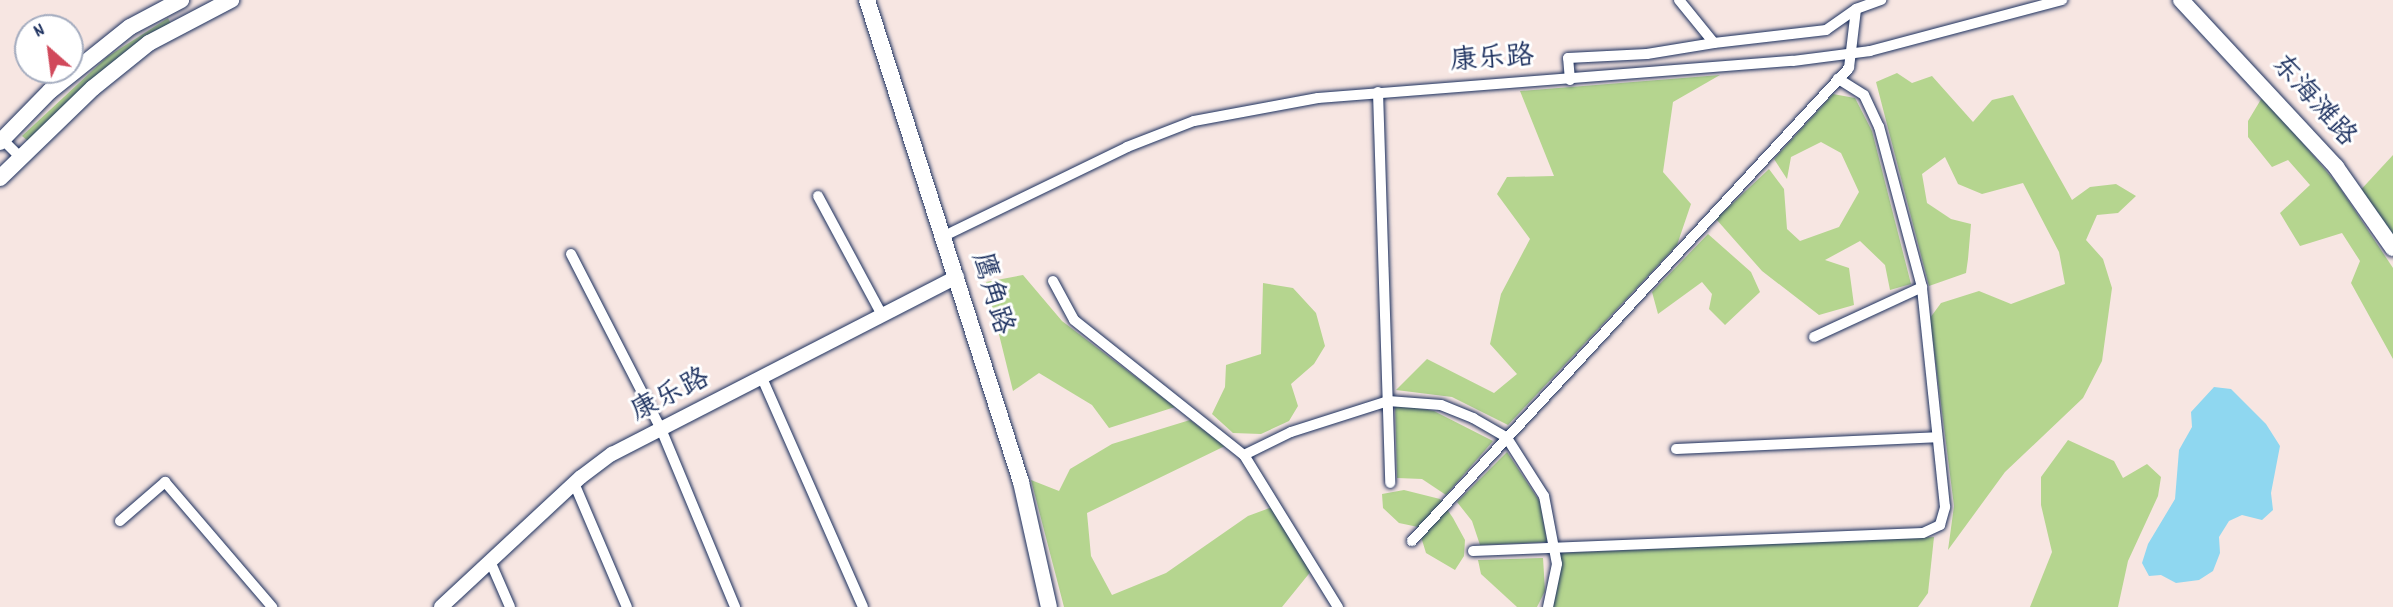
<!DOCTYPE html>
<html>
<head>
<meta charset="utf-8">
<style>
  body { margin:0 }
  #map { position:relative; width:2393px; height:607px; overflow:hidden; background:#f7e6e2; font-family:Dekko,"LXGW WenKai TC",sans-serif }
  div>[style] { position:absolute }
  .green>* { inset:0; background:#b5d58f }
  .water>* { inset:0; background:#8fd7f0 }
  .roads { filter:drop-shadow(0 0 2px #1b2f5e) drop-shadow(0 0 2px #1b2f5e) }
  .minor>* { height:10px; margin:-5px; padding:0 5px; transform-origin:5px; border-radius:5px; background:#fff }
  .tertiary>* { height:14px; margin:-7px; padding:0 7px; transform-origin:7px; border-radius:7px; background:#fff }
  .secondary>* { height:16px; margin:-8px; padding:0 8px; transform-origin:8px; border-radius:8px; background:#fff }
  span { translate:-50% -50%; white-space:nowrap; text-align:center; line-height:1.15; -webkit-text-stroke:6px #fff; paint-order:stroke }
  .street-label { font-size:28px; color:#1b2f5e }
  .north { position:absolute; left:14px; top:14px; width:70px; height:70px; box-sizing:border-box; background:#fff; border:2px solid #a4acbf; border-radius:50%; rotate:332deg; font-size:19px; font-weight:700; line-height:28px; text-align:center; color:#1b2f5e }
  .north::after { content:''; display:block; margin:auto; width:24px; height:32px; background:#d1495b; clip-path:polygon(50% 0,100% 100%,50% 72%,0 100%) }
</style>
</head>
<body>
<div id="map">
  <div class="green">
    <div style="clip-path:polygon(168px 18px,172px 26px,29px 142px,22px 136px,107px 57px)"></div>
    <div style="clip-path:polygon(1897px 73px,1912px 83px,1932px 76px,1973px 122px,1992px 100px,2013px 95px,2072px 200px,2090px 187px,2116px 184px,2136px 196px,2118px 213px,2097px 215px,2086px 240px,2103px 259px,2112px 288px,2102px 361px,2083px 398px,2005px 472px,1948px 550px,1954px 506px,1930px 318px,1941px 303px,1979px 291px,2011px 304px,2065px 284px,2059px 252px,2023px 183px,1982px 194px,1958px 184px,1945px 157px,1922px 174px,1927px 203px,1951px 219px,1971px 224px,1968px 259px,1966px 273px,1929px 286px,1876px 82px)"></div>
    <div style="clip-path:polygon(1720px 75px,1673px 102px,1663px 172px,1691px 204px,1677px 245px,1508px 425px,1452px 397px,1396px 390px,1427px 359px,1494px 393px,1517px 374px,1490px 344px,1501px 294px,1530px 239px,1497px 194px,1507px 177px,1554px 176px,1520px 91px)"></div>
    <div style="clip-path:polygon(1833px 94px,1855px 98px,1872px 131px,1911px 284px,1890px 290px,1885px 265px,1860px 241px,1825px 260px,1849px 268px,1854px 305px,1819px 315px,1762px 271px,1716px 219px,1769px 169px,1784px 189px,1787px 229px,1800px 241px,1839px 227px,1859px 192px,1841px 153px,1821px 142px,1791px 157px,1787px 179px,1774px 159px)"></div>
    <div style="clip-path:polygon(2263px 96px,2338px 185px,2393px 268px,2393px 359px,2351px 283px,2360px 261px,2342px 233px,2300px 246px,2280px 213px,2310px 185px,2288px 160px,2272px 167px,2248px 137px,2248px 121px)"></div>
    <div style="clip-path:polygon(2393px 155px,2393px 251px,2356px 195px)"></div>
    <div style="clip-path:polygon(1708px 234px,1751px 272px,1760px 292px,1725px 325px,1709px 309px,1712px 294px,1702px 282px,1658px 314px,1652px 292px)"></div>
    <div style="clip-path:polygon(1023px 275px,1062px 321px,1175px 407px,1109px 428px,1092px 405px,1039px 373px,1013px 391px,986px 282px)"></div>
    <div style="clip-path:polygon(1263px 283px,1293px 288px,1316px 313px,1325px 346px,1314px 364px,1291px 384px,1298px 406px,1289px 421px,1261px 434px,1233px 433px,1212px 414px,1225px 387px,1226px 365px,1261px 354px)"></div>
    <div style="clip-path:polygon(1395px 404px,1434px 411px,1493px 441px,1446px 495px,1422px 479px,1397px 478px)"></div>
    <div style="clip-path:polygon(1190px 420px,1225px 446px,1087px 513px,1091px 556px,1112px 595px,1166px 573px,1248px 516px,1275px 506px,1312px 570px,1282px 607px,1064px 607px,1031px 480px,1059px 491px,1070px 469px,1112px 444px)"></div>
    <div style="clip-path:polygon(2068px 440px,2114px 461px,2123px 478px,2147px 464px,2161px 477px,2158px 496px,2128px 561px,2118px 607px,2030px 607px,2052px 552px,2041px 505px,2041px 477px)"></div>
    <div style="clip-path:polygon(1507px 452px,1540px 502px,1547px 542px,1480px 545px,1472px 521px,1457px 502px)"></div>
    <div style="clip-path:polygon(1404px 490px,1440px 499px,1453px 518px,1465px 540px,1464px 556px,1455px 570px,1426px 553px,1418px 527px,1399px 523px,1383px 508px,1382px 494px)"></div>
    <div style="clip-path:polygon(1934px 537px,1928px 593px,1918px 607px,1552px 607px,1560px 553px)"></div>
    <div style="clip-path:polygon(1543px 558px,1545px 591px,1537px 607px,1517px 607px,1481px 574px,1478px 560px)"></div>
  </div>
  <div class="water">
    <div style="clip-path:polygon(2214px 387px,2231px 389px,2266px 424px,2280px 446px,2271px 493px,2273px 510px,2262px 520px,2242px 515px,2229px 521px,2219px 537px,2220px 553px,2213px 571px,2199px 580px,2176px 583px,2161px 575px,2149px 576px,2142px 563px,2148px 544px,2175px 499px,2179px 450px,2192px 427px,2191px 412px)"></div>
  </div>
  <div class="roads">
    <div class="minor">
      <div style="left:1679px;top:0;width:55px;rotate:50.9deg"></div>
      <div style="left:1714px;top:43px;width:113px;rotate:-6.6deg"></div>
      <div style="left:1826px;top:30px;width:37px;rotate:-35deg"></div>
      <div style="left:1570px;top:80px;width:22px;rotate:-95deg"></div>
      <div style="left:1568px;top:58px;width:79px;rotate:-2.9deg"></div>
      <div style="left:1647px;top:54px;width:68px;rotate:-9.3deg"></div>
      <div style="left:1378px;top:92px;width:391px;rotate:88.2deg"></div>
      <div style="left:0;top:137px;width:28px;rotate:45deg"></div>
      <div style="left:818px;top:196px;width:135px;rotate:61.7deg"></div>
      <div style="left:944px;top:236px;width:203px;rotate:-25.9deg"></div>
      <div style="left:1127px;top:147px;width:72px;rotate:-21.2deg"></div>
      <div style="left:1194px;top:121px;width:126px;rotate:-10.5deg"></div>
      <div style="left:1318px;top:98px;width:476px;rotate:-4.5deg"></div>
      <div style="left:1793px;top:61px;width:78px;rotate:-7.4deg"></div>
      <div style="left:1870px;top:51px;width:199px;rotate:-14.9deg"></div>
      <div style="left:571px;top:254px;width:197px;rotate:62.8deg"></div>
      <div style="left:661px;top:429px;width:193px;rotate:67.4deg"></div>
      <div style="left:1053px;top:281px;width:44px;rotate:61.7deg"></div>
      <div style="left:1074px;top:320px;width:217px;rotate:38.5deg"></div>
      <div style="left:1244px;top:455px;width:179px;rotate:58.3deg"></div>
      <div style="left:1814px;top:337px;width:119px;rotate:-24.8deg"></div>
      <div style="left:762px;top:378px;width:250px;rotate:66.2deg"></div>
      <div style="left:1676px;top:449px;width:261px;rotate:-2.6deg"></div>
      <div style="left:1244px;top:455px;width:52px;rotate:-26.1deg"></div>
      <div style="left:1291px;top:432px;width:102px;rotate:-17.7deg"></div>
      <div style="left:1388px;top:401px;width:53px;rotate:4.3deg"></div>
      <div style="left:1441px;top:405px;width:35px;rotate:22deg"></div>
      <div style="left:1473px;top:418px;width:39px;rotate:30deg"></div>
      <div style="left:1507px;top:438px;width:69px;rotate:57.5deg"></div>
      <div style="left:1544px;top:496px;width:69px;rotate:79.2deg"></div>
      <div style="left:1557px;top:564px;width:44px;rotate:101.8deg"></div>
      <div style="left:574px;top:483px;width:135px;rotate:66.9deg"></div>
      <div style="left:120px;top:521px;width:60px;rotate:-40.9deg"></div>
      <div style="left:165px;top:482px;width:165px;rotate:49.4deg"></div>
      <div style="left:1412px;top:541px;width:644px;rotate:-47.27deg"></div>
      <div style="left:1849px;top:68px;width:59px;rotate:-83.2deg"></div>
      <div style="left:1856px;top:9px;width:27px;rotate:-20deg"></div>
      <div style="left:1473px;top:551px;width:450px;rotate:-2.3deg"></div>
      <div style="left:1923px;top:533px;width:19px;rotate:-25deg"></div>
      <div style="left:1940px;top:525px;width:19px;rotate:-74deg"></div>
      <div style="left:1945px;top:507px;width:221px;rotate:-96deg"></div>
      <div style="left:1922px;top:287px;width:166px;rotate:-105deg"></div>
      <div style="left:1879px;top:127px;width:35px;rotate:-115deg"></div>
      <div style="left:1864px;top:95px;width:31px;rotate:-148deg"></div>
      <div style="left:490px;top:561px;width:50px;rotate:66.5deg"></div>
    </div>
    <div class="tertiary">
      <div style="left:441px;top:607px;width:191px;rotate:-42.9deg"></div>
      <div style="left:581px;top:477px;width:39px;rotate:-37deg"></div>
      <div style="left:612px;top:454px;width:388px;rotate:-27.2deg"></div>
    </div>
    <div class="secondary">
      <div style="left:867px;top:0;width:506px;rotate:72.28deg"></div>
      <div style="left:1021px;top:482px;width:128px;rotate:77.4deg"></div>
      <div style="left:2181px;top:0;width:228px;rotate:47.1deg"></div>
      <div style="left:2336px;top:167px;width:99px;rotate:54.9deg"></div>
      <div style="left:0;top:142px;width:71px;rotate:-45.6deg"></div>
      <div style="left:50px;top:91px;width:102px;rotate:-38.7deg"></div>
      <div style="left:130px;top:27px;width:58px;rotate:-27.9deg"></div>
      <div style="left:0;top:178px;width:129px;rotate:-44.1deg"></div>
      <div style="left:93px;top:88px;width:72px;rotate:-38.8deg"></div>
      <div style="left:149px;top:43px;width:93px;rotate:-27.7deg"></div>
    </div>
  </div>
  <div class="street-label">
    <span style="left:1492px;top:61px;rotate:-4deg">康乐路</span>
    <span style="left:2312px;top:102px;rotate:48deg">东海滩路</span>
    <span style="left:990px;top:294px;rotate:73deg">鹰角路</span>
    <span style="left:671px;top:397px;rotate:-27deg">康乐路</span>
  </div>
  <div class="north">N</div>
</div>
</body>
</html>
